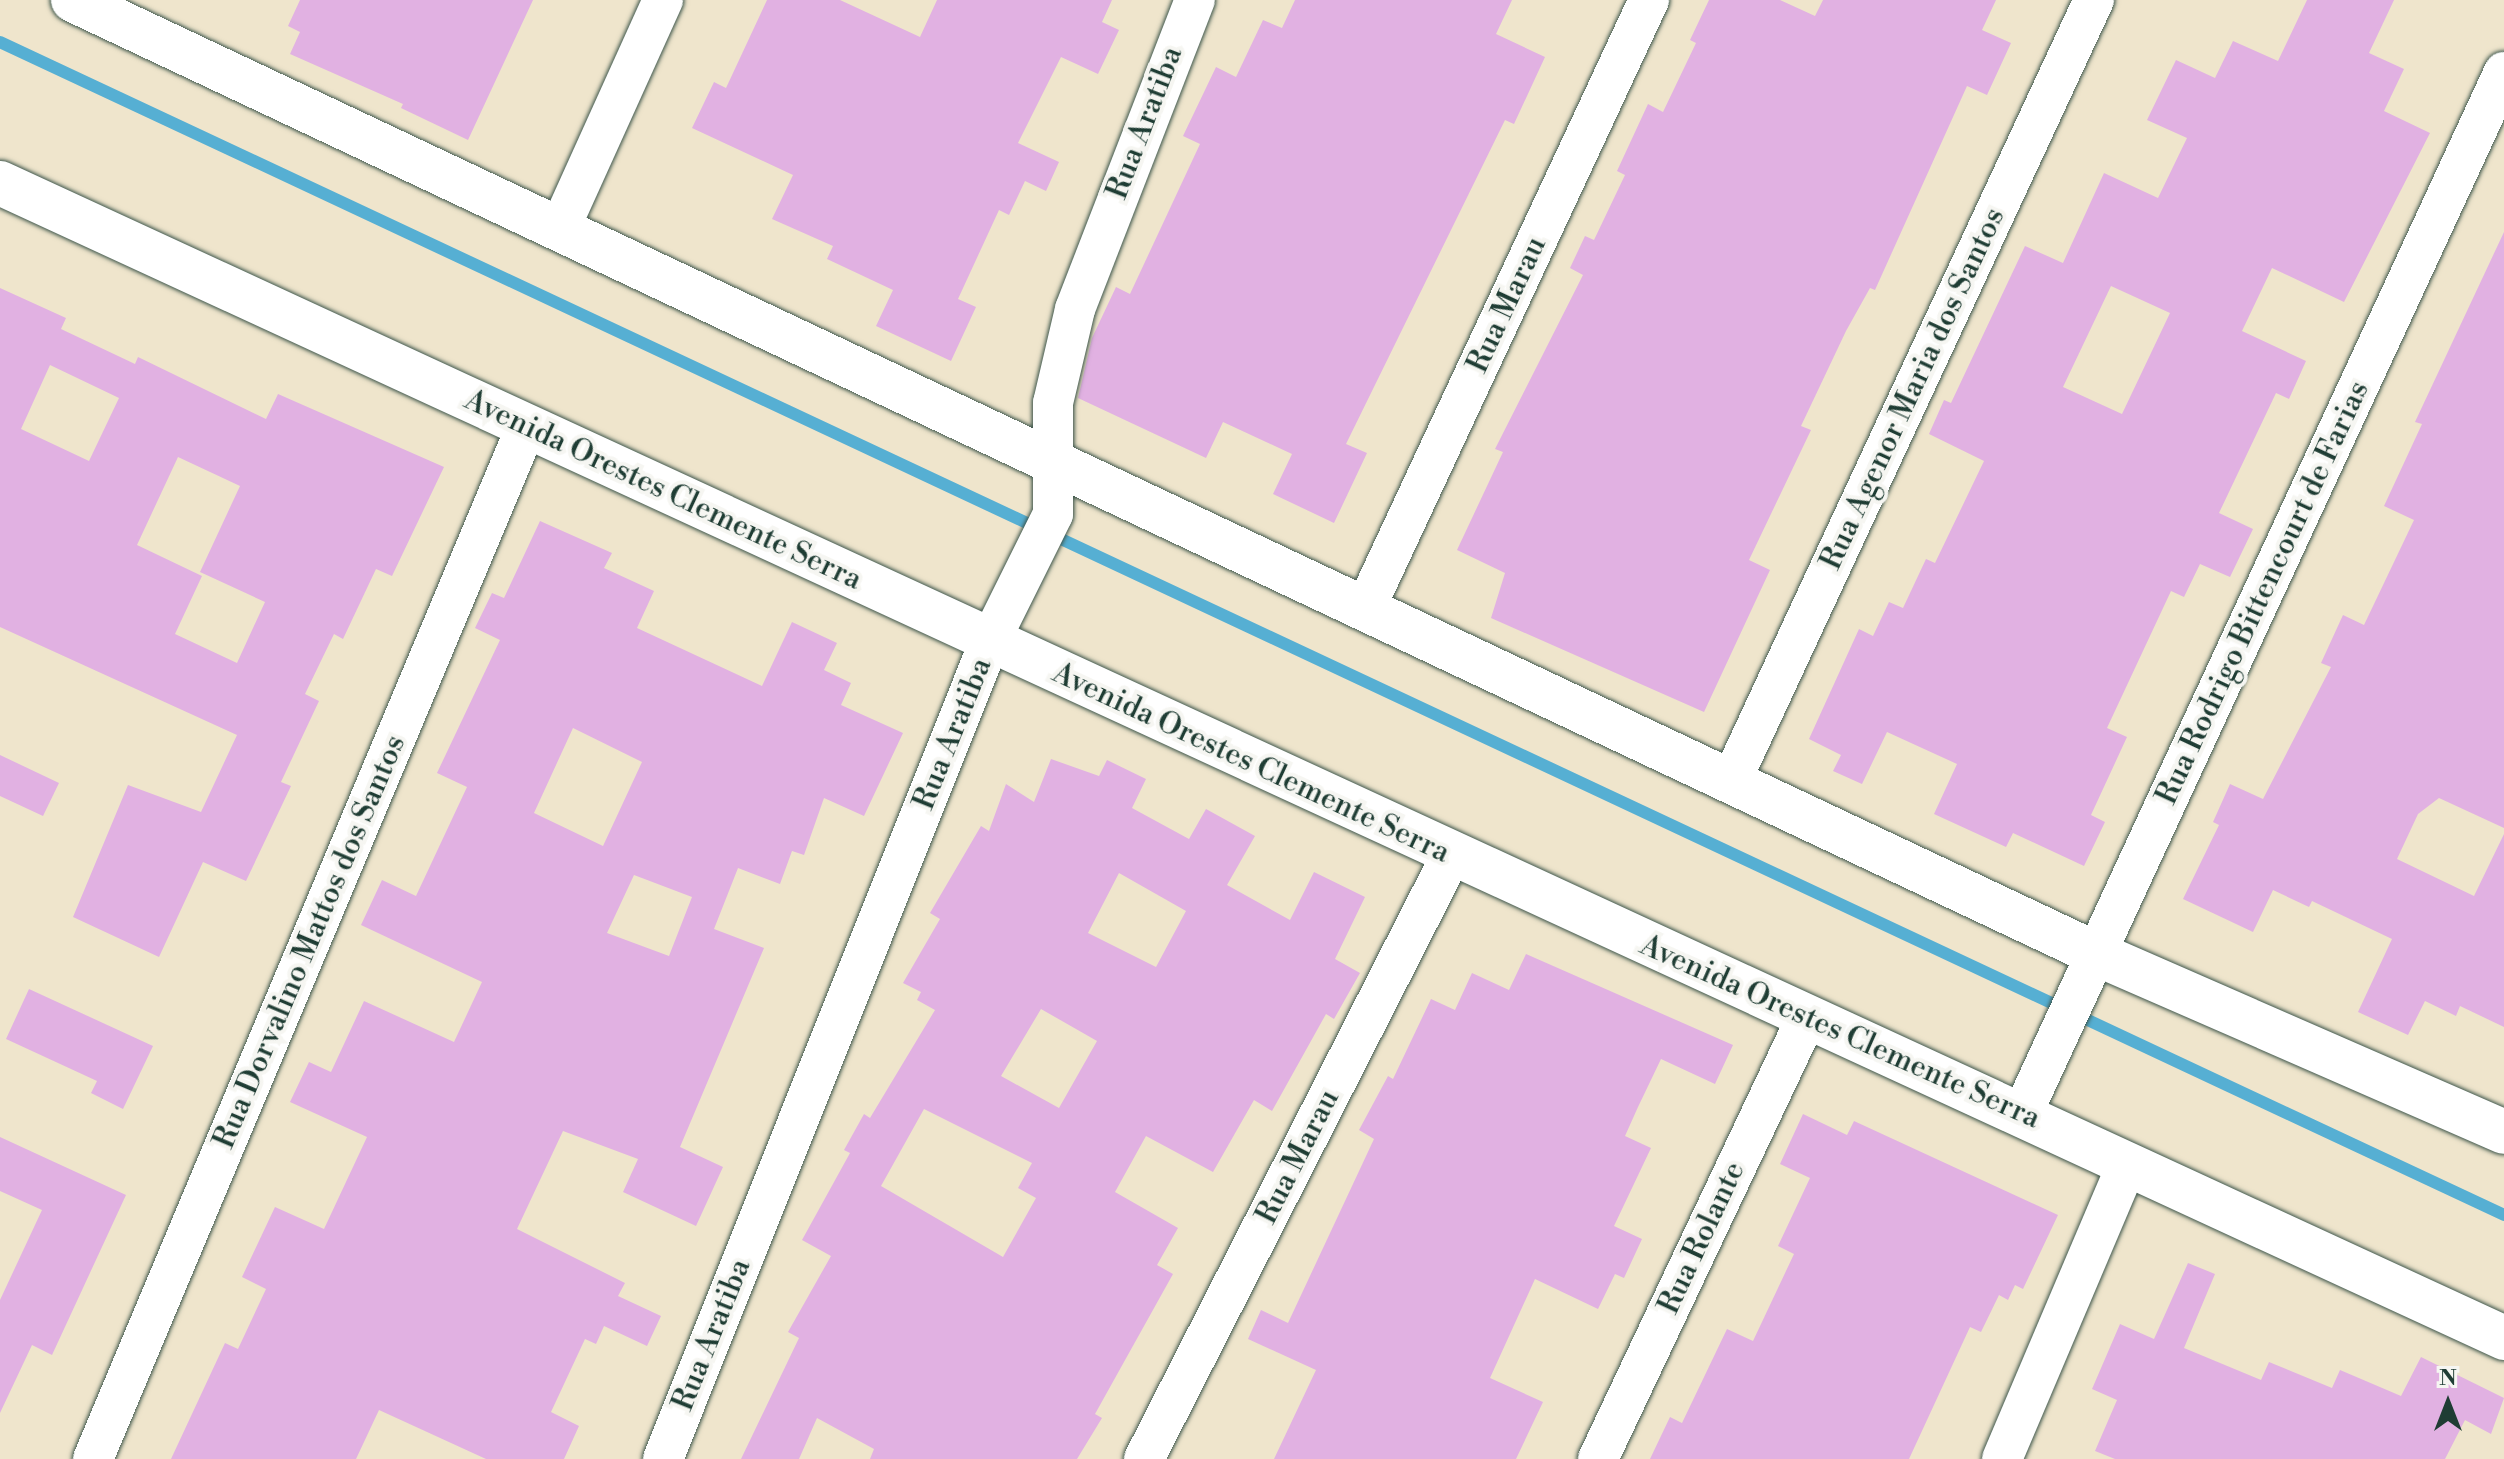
<!DOCTYPE html>
<html>
<head>
<meta charset="utf-8">
<style>
  body { margin:0 }
  #map { position:relative; width:2504px; height:1459px; overflow:hidden; background:#efe5cc; font-family:"Libre Bodoni",serif }
  div>[style] { position:absolute }
  .stream>* { height:12px; margin:-6px; padding:0 6px; transform-origin:6px; border-radius:6px; background:#56afd3 }
  .building>* { inset:0; background:#e1b1e2 }
  .roads { filter:drop-shadow(0 0 2px #3e564b) drop-shadow(0 0 2px #3e564b) }
  .minor>* { height:40px; margin:-20px; padding:0 20px; transform-origin:20px; border-radius:20px; background:#fff }
  .major>* { height:44px; margin:-22px; padding:0 22px; transform-origin:22px; border-radius:22px; background:#fff }
  span { translate:-50% -50%; white-space:nowrap; text-align:center; line-height:1.15; -webkit-text-stroke:8px #f6f6f2; paint-order:stroke }
  .street-label { font-size:30px; color:#1f3d34 }
  .north { position:absolute; left:2408px; top:1363px; width:80px; height:80px; -webkit-text-stroke:6px #f6f6f2; paint-order:stroke; rotate:0deg; font-size:22px; font-weight:700; line-height:32px; text-align:center; color:#1f3d34 }
  .north::after { content:''; display:block; margin:auto; width:28px; height:36px; background:#1f3d34; clip-path:polygon(50% 0,100% 100%,50% 72%,0 100%) }
</style>
</head>
<body>
<div id="map">
  <div class="stream">
    <div style="left:0;top:42px;width:2765px;rotate:25.1deg"></div>
  </div>
  <div class="building">
    <div style="clip-path:polygon(300px 0,533px 0,468px 140px,401px 108px,403px 104px,290px 54px,300px 32px,288px 26px)"></div>
    <div style="clip-path:polygon(767px 0,840px 0,920px 37px,937px 0,1112px 0,1102px 22px,1119px 30px,1098px 74px,1061px 57px,1018px 143px,1059px 162px,1046px 191px,1025px 181px,1009px 215px,999px 210px,958px 299px,976px 307px,951px 361px,876px 326px,893px 290px,827px 259px,833px 246px,772px 219px,793px 175px,692px 128px,714px 82px,726px 88px)"></div>
    <div style="clip-path:polygon(1295px 0,1512px 0,1496px 34px,1545px 57px,1514px 124px,1505px 120px,1346px 444px,1367px 453px,1334px 523px,1273px 494px,1292px 454px,1223px 422px,1206px 458px,1078px 398px,1092px 338px,1116px 287px,1130px 294px,1200px 144px,1183px 136px,1216px 67px,1236px 77px,1263px 20px,1282px 28px)"></div>
    <div style="clip-path:polygon(1709px 0,1780px 0,1815px 16px,1823px 0,1996px 0,1982px 30px,2011px 43px,1987px 95px,1967px 86px,1875px 290px,1870px 288px,1846px 331px,1801px 426px,1811px 430px,1749px 560px,1770px 570px,1704px 712px,1491px 618px,1505px 573px,1457px 550px,1503px 452px,1495px 449px,1583px 275px,1570px 268px,1585px 236px,1594px 240px,1625px 175px,1617px 171px,1648px 104px,1663px 112px,1696px 43px,1690px 40px)"></div>
    <div style="clip-path:polygon(evenodd,2307px 0,2394px 0,2369px 53px,2404px 69px,2384px 111px,2430px 133px,2344px 302px,2272px 268px,2242px 331px,2306px 361px,2289px 399px,2276px 393px,2219px 513px,2253px 529px,2230px 577px,2200px 564px,2184px 597px,2171px 591px,2107px 728px,2127px 737px,2091px 815px,2105px 822px,2084px 866px,2013px 833px,2006px 847px,1934px 814px,1957px 764px,1887px 732px,1862px 784px,1833px 771px,1841px 755px,1809px 739px,1859px 629px,1873px 636px,1889px 602px,1903px 608px,1926px 559px,1935px 563px,1984px 461px,1929px 434px,1944px 400px,1951px 403px,2025px 246px,2063px 263px,2104px 173px,2158px 198px,2187px 138px,2147px 120px,2176px 60px,2215px 78px,2233px 41px,2278px 61px,2307px 0,2111px 286px,2170px 313px,2122px 414px,2063px 387px,2111px 286px)"></div>
    <div style="clip-path:polygon(2504px 232px,2504px 828px,2439px 798px,2418px 814px,2397px 859px,2474px 896px,2504px 834px,2504px 1027px,2460px 1006px,2456px 1016px,2425px 1001px,2408px 1035px,2358px 1012px,2392px 939px,2312px 901px,2309px 907px,2273px 890px,2253px 932px,2183px 899px,2219px 825px,2213px 822px,2230px 784px,2263px 799px,2331px 667px,2321px 663px,2343px 615px,2364px 625px,2414px 520px,2384px 506px,2422px 424px,2415px 422px)"></div>
    <div style="clip-path:polygon(evenodd,0 288px,66px 318px,61px 329px,135px 364px,138px 357px,266px 419px,278px 394px,444px 467px,392px 576px,376px 569px,343px 639px,334px 634px,305px 694px,319px 701px,281px 782px,291px 786px,246px 881px,203px 862px,159px 957px,73px 917px,128px 785px,201px 812px,237px 735px,0 627px,0 288px,50px 365px,119px 398px,89px 461px,21px 429px,50px 365px,0 288px,178px 457px,240px 486px,200px 572px,265px 602px,237px 663px,175px 634px,202px 576px,137px 545px,178px 457px)"></div>
    <div style="clip-path:polygon(evenodd,540px 521px,612px 553px,604px 568px,654px 591px,637px 628px,762px 686px,792px 622px,837px 643px,824px 670px,851px 683px,841px 705px,903px 733px,864px 816px,824px 798px,804px 855px,792px 851px,780px 884px,738px 868px,714px 929px,764px 948px,680px 1147px,723px 1167px,696px 1226px,623px 1192px,638px 1159px,563px 1131px,517px 1229px,625px 1283px,618px 1296px,661px 1316px,647px 1346px,604px 1326px,596px 1344px,585px 1339px,551px 1412px,579px 1426px,564px 1459px,486px 1459px,379px 1410px,356px 1459px,171px 1459px,225px 1343px,238px 1349px,266px 1289px,242px 1277px,275px 1207px,324px 1229px,367px 1137px,290px 1102px,309px 1062px,331px 1072px,364px 1001px,454px 1042px,482px 982px,361px 925px,382px 880px,416px 896px,467px 787px,437px 773px,500px 640px,475px 628px,492px 593px,504px 598px,540px 521px,573px 728px,642px 762px,603px 846px,534px 813px,573px 728px,540px 521px,634px 875px,692px 897px,669px 956px,607px 933px,634px 875px)"></div>
    <div style="clip-path:polygon(0 755px,59px 783px,43px 816px,0 796px)"></div>
    <div style="clip-path:polygon(evenodd,1051px 759px,1099px 776px,1107px 760px,1146px 779px,1132px 808px,1189px 839px,1206px 809px,1255px 836px,1227px 885px,1290px 920px,1314px 872px,1365px 897px,1335px 959px,1360px 973px,1334px 1019px,1326px 1014px,1272px 1111px,1254px 1100px,1213px 1172px,1146px 1136px,1115px 1192px,1178px 1228px,1157px 1265px,1173px 1274px,1095px 1414px,1102px 1418px,1077px 1459px,870px 1459px,874px 1449px,817px 1418px,799px 1459px,741px 1459px,799px 1338px,788px 1332px,831px 1256px,802px 1240px,850px 1153px,844px 1150px,864px 1114px,870px 1118px,935px 1010px,917px 1000px,921px 992px,903px 983px,940px 919px,930px 913px,981px 826px,989px 831px,1006px 784px,1034px 802px,1051px 759px,1119px 873px,1186px 911px,1156px 967px,1088px 933px,1119px 873px,1051px 759px,1041px 1009px,1097px 1041px,1059px 1108px,1001px 1076px,1041px 1009px,1051px 759px,924px 1109px,1032px 1163px,1018px 1188px,1036px 1198px,1003px 1257px,881px 1186px,924px 1109px)"></div>
    <div style="clip-path:polygon(1526px 954px,1733px 1045px,1715px 1084px,1661px 1059px,1638px 1107px,1625px 1136px,1651px 1148px,1614px 1226px,1642px 1239px,1624px 1278px,1615px 1274px,1598px 1309px,1535px 1279px,1490px 1378px,1543px 1402px,1516px 1459px,1274px 1459px,1316px 1370px,1248px 1339px,1261px 1310px,1288px 1323px,1374px 1139px,1359px 1130px,1388px 1076px,1393px 1079px,1431px 999px,1455px 1010px,1472px 973px,1509px 990px)"></div>
    <div style="clip-path:polygon(29px 989px,153px 1046px,123px 1109px,91px 1093px,97px 1081px,6px 1039px)"></div>
    <div style="clip-path:polygon(1803px 1114px,1847px 1135px,1854px 1121px,2058px 1215px,2023px 1289px,2015px 1285px,2008px 1300px,1999px 1295px,1981px 1332px,1970px 1327px,1909px 1459px,1650px 1459px,1670px 1417px,1682px 1423px,1727px 1329px,1753px 1341px,1794px 1254px,1778px 1246px,1810px 1178px,1780px 1164px)"></div>
    <div style="clip-path:polygon(0 1137px,126px 1195px,52px 1355px,32px 1345px,0 1413px,0 1300px,42px 1210px,0 1191px)"></div>
    <div style="clip-path:polygon(2188px 1263px,2215px 1274px,2184px 1348px,2261px 1380px,2269px 1362px,2332px 1388px,2340px 1370px,2401px 1396px,2421px 1357px,2504px 1398px,2491px 1434px,2465px 1420px,2445px 1459px,2115px 1459px,2095px 1451px,2117px 1400px,2092px 1389px,2120px 1324px,2154px 1339px)"></div>
  </div>
  <div class="roads">
    <div class="minor">
      <div style="left:560px;top:228px;width:250px;rotate:-65.7deg"></div>
      <div style="left:1365px;top:609px;width:672px;rotate:-65deg"></div>
      <div style="left:1732px;top:779px;width:859px;rotate:-65.08deg"></div>
      <div style="left:2022px;top:1114px;width:1148px;rotate:-65.18deg"></div>
      <div style="left:93px;top:1459px;width:1121px;rotate:-67.23deg"></div>
      <div style="left:663px;top:1459px;width:879px;rotate:-68.22deg"></div>
      <div style="left:989px;top:643px;width:144px;rotate:-63.6deg"></div>
      <div style="left:1053px;top:514px;width:111px;rotate:-90deg"></div>
      <div style="left:1053px;top:403px;width:97px;rotate:-76.8deg"></div>
      <div style="left:1075px;top:309px;width:331px;rotate:-68.8deg"></div>
      <div style="left:1144px;top:1459px;width:679px;rotate:-63.02deg"></div>
      <div style="left:1598px;top:1459px;width:488px;rotate:-64.7deg"></div>
      <div style="left:2002px;top:1459px;width:319px;rotate:-67deg"></div>
    </div>
    <div class="major">
      <div style="left:73px;top:0;width:2238px;rotate:25.24deg"></div>
      <div style="left:2097px;top:954px;width:444px;rotate:23.6deg"></div>
      <div style="left:0;top:183px;width:2758px;rotate:24.76deg"></div>
    </div>
  </div>
  <div class="street-label">
    <span style="left:1145px;top:123px;rotate:-69deg">Rua Aratiba</span>
    <span style="left:1507px;top:305px;rotate:-65deg">Rua Marau</span>
    <span style="left:1913px;top:389px;rotate:-65deg">Rua Agenor Maria dos Santos</span>
    <span style="left:663px;top:490px;rotate:25deg">Avenida Orestes Clemente Serra</span>
    <span style="left:2263px;top:593px;rotate:-65deg">Rua Rodrigo Bittencourt de Farias</span>
    <span style="left:953px;top:734px;rotate:-68deg">Rua Aratiba</span>
    <span style="left:1251px;top:763px;rotate:25deg">Avenida Orestes Clemente Serra</span>
    <span style="left:310px;top:942px;rotate:-67deg">Rua Dorvalino Mattos dos Santos</span>
    <span style="left:1840px;top:1032px;rotate:24deg">Avenida Orestes Clemente Serra</span>
    <span style="left:1298px;top:1157px;rotate:-63deg">Rua Marau</span>
    <span style="left:1702px;top:1238px;rotate:-65deg">Rua Rolante</span>
    <span style="left:712px;top:1335px;rotate:-68deg">Rua Aratiba</span>
  </div>
  <div class="north">N</div>
</div>
</body>
</html>
